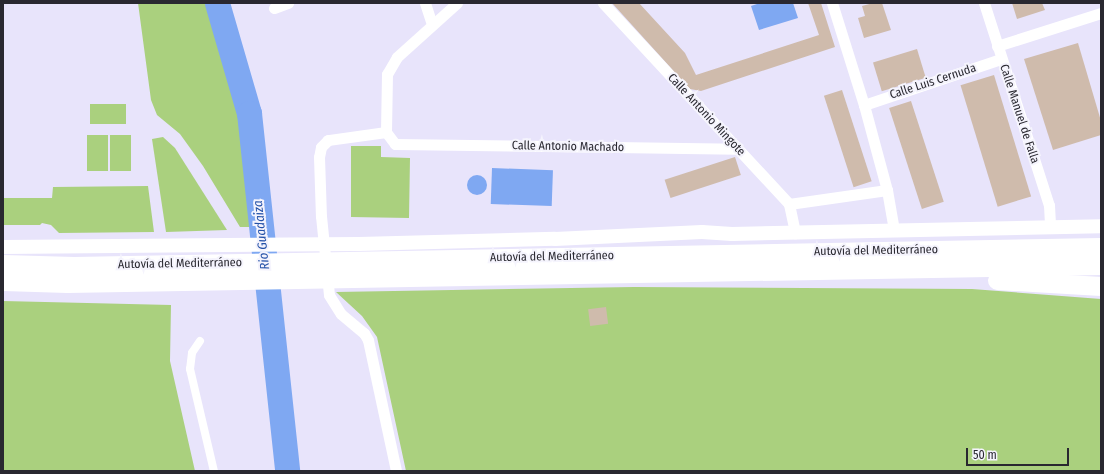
<!DOCTYPE html>
<html>
<head>
<meta charset="utf-8">
<style>
  body { margin:0 }
  #map { position:relative; width:1104px; height:474px; overflow:hidden; background:#e8e4fb; font-family:"Fira Sans Condensed",sans-serif }
  div>[style] { position:absolute }
  .green>* { inset:0; background:#aad07e; transform-origin:0 0 }
  .water>* { inset:0; background:#7fa8f2; transform-origin:0 0 }
  .round { border-radius:50% }
  .river>* { height:25px; margin:-12.5px; padding:0 12.5px; transform-origin:12.5px; border-radius:12.5px; background:#7fa8f2 }
  .building>* { inset:0; background:#cfbbac; transform-origin:0 0 }
  .pedestrian>* { height:8px; margin:-4px; padding:0 4px; transform-origin:4px; border-radius:4px; background:#fff }
  .minor>* { height:11px; margin:-5.5px; padding:0 5.5px; transform-origin:5.5px; border-radius:5.5px; background:#fff }
  .tertiary>* { height:14px; margin:-7px; padding:0 7px; transform-origin:7px; border-radius:7px; background:#fff }
  .trunk>* { height:19px; margin:-9.5px; padding:0 9.5px; transform-origin:9.5px; border-radius:9.5px; background:#fff }
  span { translate:-50% -50%; white-space:nowrap; text-align:center; line-height:1.15; -webkit-text-stroke:4px #f5f4fd; paint-order:stroke }
  .street-label { font-size:12px; color:#292830 }
  .water-label { font-size:13px; color:#2552a8; font-style:italic }
  .frame { position:absolute; inset:0; border:4px solid #292830; pointer-events:none }
  .scale { position:absolute; left:966px; top:448px; width:103px; height:18px; box-sizing:border-box; border:2px solid #292830; border-top:0; padding-left:5px; font-size:12px; line-height:14px; white-space:nowrap; color:#292830; -webkit-text-stroke:3px #f5f4fd; paint-order:stroke }
</style>
</head>
<body>
<div id="map">
  <div class="green">
    <div style="clip-path:polygon(138px 3px,211px 3px,230px 63px,245px 131px,255px 227px,240px 227px,203px 166px,180px 134px,157px 115px,151px 100px)"></div>
    <div style="left:90px;top:104px;width:36px;height:20px"></div>
    <div style="left:87px;top:135px;width:21px;height:36px"></div>
    <div style="left:110px;top:135px;width:21px;height:36px"></div>
    <div style="clip-path:polygon(163px 137px,175px 148px,227px 230px,166px 232px,152px 139px)"></div>
    <div style="clip-path:polygon(351px 146px,381px 146px,381px 157px,410px 158px,409px 218px,351px 217px)"></div>
    <div style="clip-path:polygon(148px 186px,154px 232px,59px 233px,51px 225px,42px 223px,40px 225px,3px 225px,3px 198px,52px 198px,53px 187px)"></div>
    <div style="clip-path:polygon(634px 287px,972px 289px,1101px 299px,1101px 471px,406px 471px,377px 337px,362px 316px,336px 292px)"></div>
    <div style="clip-path:polygon(3px 301px,171px 305px,170px 361px,195px 471px,3px 471px)"></div>
  </div>
  <div class="water">
    <div style="clip-path:polygon(760px 3px,793px 3px,798px 18px,759px 30px,751px 6px)"></div>
    <div style="left:492px;top:168px;width:61px;height:36px;rotate:2deg"></div>
    <div class="round" style="left:467px;top:175px;width:20px;height:20px"></div>
  </div>
  <div class="river">
    <div style="left:217px;top:3px;width:115px;rotate:73.8deg"></div>
    <div style="left:249px;top:113px;width:360px;rotate:83.9deg"></div>
  </div>
  <div class="building">
    <div style="clip-path:polygon(612px 3px,639px 3px,685px 53px,696px 75px,819px 35px,808px 3px,821px 3px,835px 47px,701px 91px,690px 89px)"></div>
    <div style="clip-path:polygon(873px 3px,882px 3px,891px 30px,864px 38px,858px 18px,865px 16px,862px 6px)"></div>
    <div style="clip-path:polygon(1012px 3px,1042px 3px,1045px 10px,1017px 19px)"></div>
    <div style="clip-path:polygon(1078px 43px,1101px 121px,1101px 135px,1053px 150px,1024px 59px)"></div>
    <div style="left:917px;top:49px;width:30px;height:46px;rotate:73deg"></div>
    <div style="left:994px;top:75px;width:127px;height:35px;rotate:73deg"></div>
    <div style="left:842px;top:90px;width:96px;height:19px;rotate:72deg"></div>
    <div style="left:911px;top:101px;width:106px;height:23px;rotate:72deg"></div>
    <div style="left:735px;top:157px;width:19px;height:74px;rotate:72deg"></div>
    <div style="left:606px;top:307px;width:17px;height:18px;rotate:83deg"></div>
  </div>
  <div class="pedestrian">
    <div style="left:200px;top:341px;width:14px;rotate:124deg"></div>
    <div style="left:192px;top:353px;width:16px;rotate:97deg"></div>
    <div style="left:190px;top:369px;width:105px;rotate:76.8deg"></div>
  </div>
  <div class="minor">
    <div style="left:425px;top:3px;width:23px;rotate:72deg"></div>
    <div style="left:457px;top:3px;width:81px;rotate:138deg"></div>
    <div style="left:397px;top:57px;width:20px;rotate:120deg"></div>
    <div style="left:387px;top:74px;width:58px;rotate:91deg"></div>
    <div style="left:386px;top:132px;width:15px;rotate:53deg"></div>
    <div style="left:395px;top:144px;width:342px;rotate:0.8deg"></div>
    <div style="left:603px;top:3px;width:274px;rotate:47.2deg"></div>
    <div style="left:789px;top:204px;width:30px;rotate:78deg"></div>
    <div style="left:832px;top:3px;width:107px;rotate:72.6deg"></div>
    <div style="left:864px;top:105px;width:88px;rotate:74.9deg"></div>
    <div style="left:887px;top:190px;width:41px;rotate:80.1deg"></div>
    <div style="left:984px;top:3px;width:212px;rotate:72.2deg"></div>
    <div style="left:1049px;top:205px;width:21px;rotate:87deg"></div>
    <div style="left:274px;top:8px;width:15px;rotate:-20deg"></div>
    <div style="left:997px;top:46px;width:109px;rotate:-17.6deg"></div>
    <div style="left:864px;top:105px;width:145px;rotate:-18.6deg"></div>
    <div style="left:386px;top:132px;width:59px;rotate:172.1deg"></div>
    <div style="left:328px;top:140px;width:10px;rotate:135deg"></div>
    <div style="left:321px;top:147px;width:10px;rotate:101deg"></div>
    <div style="left:319px;top:157px;width:59px;rotate:88.1deg"></div>
    <div style="left:321px;top:216px;width:79px;rotate:84.2deg"></div>
    <div style="left:329px;top:295px;width:22px;rotate:58deg"></div>
    <div style="left:341px;top:314px;width:30px;rotate:40deg"></div>
    <div style="left:364px;top:333px;width:8px;rotate:60deg"></div>
    <div style="left:368px;top:340px;width:134px;rotate:77.9deg"></div>
    <div style="left:789px;top:204px;width:99px;rotate:-8.1deg"></div>
  </div>
  <div class="tertiary">
    <div style="left:3px;top:247px;width:356px;rotate:-0.5deg"></div>
    <div style="left:359px;top:244px;width:196px;rotate:-1.5deg"></div>
    <div style="left:555px;top:239px;width:147px;rotate:-2.7deg"></div>
    <div style="left:702px;top:232px;width:30px;rotate:4deg"></div>
    <div style="left:732px;top:234px;width:369px;rotate:-1.2deg"></div>
  </div>
  <div class="trunk">
    <div style="left:3px;top:264px;width:71px;rotate:1.6deg"></div>
    <div style="left:74px;top:266px;width:1027px;rotate:-1.06deg"></div>
    <div style="left:997px;top:280px;width:104px;rotate:3.3deg"></div>
    <div style="left:3px;top:281px;width:64px;rotate:1.8deg"></div>
    <div style="left:67px;top:283px;width:1034px;rotate:-1deg"></div>
  </div>
  <div class="street-label">
    <span style="left:933px;top:82px;rotate:-18deg">Calle Luis Cernuda</span>
    <span style="left:1019px;top:114px;rotate:72deg">Calle Manuel de Falla</span>
    <span style="left:706px;top:115px;rotate:47deg">Calle Antonio Mingote</span>
    <span style="left:568px;top:147px;rotate:1deg">Calle Antonio Machado</span>
    <span style="left:876px;top:251px;rotate:-1deg">Autovía del Mediterráneo</span>
    <span style="left:552px;top:257px;rotate:-1deg">Autovía del Mediterráneo</span>
    <span style="left:180px;top:264px;rotate:-1deg">Autovía del Mediterráneo</span>
  </div>
  <div class="water-label">
    <span style="left:262px;top:235px;rotate:-96deg">Rio Guadaiza</span>
  </div>
  <div class="frame"></div>
  <div class="scale">50 m</div>
</div>
</body>
</html>
